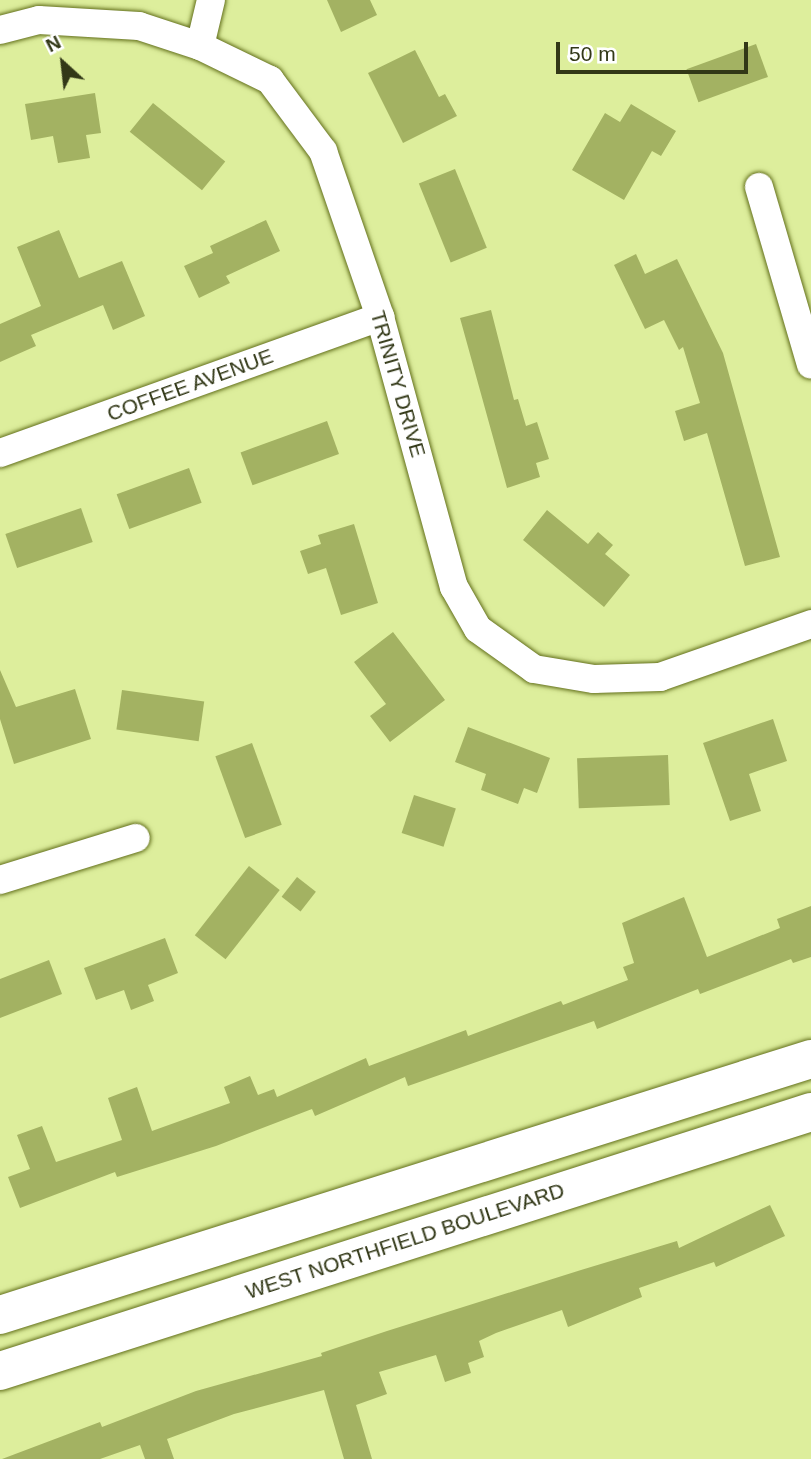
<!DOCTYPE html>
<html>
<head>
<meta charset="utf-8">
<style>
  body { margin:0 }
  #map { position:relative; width:811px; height:1459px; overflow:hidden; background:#ddee9c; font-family:Helvetica,sans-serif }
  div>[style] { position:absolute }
  .building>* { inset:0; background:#a3b262; transform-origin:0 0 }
  .roads { filter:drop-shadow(0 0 2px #63701c) drop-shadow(0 0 2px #63701c) }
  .street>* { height:28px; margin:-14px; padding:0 14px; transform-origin:14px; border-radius:14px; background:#fff }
  .secondary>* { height:38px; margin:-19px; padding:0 19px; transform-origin:19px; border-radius:19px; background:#fff }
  span { translate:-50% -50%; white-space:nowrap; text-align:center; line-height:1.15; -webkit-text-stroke:7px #fff; paint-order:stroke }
  .street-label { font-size:21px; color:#323817 }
  .north { position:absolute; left:28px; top:28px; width:70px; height:70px; -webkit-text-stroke:5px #fff; paint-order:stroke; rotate:333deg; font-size:19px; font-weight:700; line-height:28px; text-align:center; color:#323817 }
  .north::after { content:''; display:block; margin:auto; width:24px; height:32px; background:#323817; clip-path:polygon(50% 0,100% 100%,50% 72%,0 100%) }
  .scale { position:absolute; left:556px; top:42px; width:192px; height:32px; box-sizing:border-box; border:4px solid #323817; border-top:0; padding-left:9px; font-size:21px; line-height:24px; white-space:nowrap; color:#323817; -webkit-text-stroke:5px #fff; paint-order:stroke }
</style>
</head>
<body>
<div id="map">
  <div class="building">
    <div style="clip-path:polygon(327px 0,370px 0,377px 15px,341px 32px)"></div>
    <div style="left:756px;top:44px;width:35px;height:74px;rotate:70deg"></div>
    <div style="clip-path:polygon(415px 50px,439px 97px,445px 94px,457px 116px,403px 143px,368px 73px)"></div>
    <div style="clip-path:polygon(95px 93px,101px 133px,86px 135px,90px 158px,58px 163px,53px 136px,31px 140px,25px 104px)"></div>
    <div style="left:153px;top:103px;width:93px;height:37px;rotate:39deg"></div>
    <div style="clip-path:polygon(631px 104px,676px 131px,661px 156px,652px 151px,624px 200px,572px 170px,605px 113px,620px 122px)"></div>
    <div style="left:455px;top:169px;width:85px;height:39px;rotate:68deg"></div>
    <div style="clip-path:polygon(266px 220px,280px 251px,226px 276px,230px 283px,199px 298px,184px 266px,213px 253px,210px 246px)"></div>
    <div style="clip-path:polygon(59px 230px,79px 278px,122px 261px,145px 316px,113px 330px,103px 305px,31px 335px,36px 346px,0 362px,0 324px,41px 306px,17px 247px)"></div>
    <div style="clip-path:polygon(636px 254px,645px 274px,677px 259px,723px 353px,780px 557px,745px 566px,707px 433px,684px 441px,675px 411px,700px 403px,683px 347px,679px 350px,664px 320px,645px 329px,614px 265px)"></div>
    <div style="clip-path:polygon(491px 310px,514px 400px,518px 399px,526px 426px,537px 422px,549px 459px,536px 463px,540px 477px,507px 488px,460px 318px)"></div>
    <div style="left:327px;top:421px;width:35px;height:92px;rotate:70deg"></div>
    <div style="left:189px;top:468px;width:37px;height:77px;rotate:70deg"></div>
    <div style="left:81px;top:508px;width:36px;height:80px;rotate:71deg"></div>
    <div style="clip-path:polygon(547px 510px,588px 544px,598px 532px,613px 545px,605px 554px,630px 575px,604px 607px,523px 540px)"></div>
    <div style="clip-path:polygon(354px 524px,378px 603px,341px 615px,326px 568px,308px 574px,300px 551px,321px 544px,318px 535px)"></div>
    <div style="clip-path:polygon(393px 632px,445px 700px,390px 742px,370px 716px,386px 704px,354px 662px)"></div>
    <div style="clip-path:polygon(0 670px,16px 707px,75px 689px,91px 739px,14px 764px,0 719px)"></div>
    <div style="left:122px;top:690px;width:83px;height:40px;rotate:8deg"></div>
    <div style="clip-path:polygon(773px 719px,787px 761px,749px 774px,761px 811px,730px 821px,703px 743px)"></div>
    <div style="clip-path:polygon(468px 727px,550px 758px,537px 793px,524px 788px,518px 804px,481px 790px,486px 774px,455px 762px)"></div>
    <div style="left:252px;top:743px;width:87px;height:39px;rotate:70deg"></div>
    <div style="left:668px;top:755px;width:50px;height:91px;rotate:88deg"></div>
    <div style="left:414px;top:795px;width:44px;height:40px;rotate:18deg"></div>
    <div style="left:249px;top:866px;width:39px;height:88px;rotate:38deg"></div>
    <div style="left:297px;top:877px;width:24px;height:25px;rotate:38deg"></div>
    <div style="clip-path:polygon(684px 897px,707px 957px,780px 928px,777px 919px,811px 906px,811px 957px,793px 963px,791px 959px,700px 994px,698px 989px,597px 1029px,594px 1021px,408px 1086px,405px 1077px,315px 1116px,312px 1109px,216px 1146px,117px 1177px,115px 1172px,20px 1208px,8px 1177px,30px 1169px,17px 1135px,42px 1126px,56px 1162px,122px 1140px,108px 1098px,137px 1087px,152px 1131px,230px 1103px,224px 1087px,250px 1076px,258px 1095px,274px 1089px,277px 1097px,366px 1058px,369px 1066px,466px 1030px,468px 1036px,561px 1001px,563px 1005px,628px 980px,623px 967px,634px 963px,622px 923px)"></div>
    <div style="clip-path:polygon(165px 938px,178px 973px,148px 985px,154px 1001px,131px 1010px,124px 990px,96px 1000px,84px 968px)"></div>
    <div style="clip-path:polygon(49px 960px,62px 994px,0 1018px,0 979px)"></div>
    <div style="clip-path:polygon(770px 1205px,785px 1236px,716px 1267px,714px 1262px,639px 1288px,642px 1297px,568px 1327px,562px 1310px,496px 1333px,479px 1341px,484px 1357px,468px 1363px,471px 1373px,445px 1382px,436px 1355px,379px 1372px,387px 1394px,356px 1405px,372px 1459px,344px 1459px,324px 1390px,234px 1414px,167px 1439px,174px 1459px,145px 1459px,140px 1445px,100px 1459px,2px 1459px,100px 1422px,102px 1427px,196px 1391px,322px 1356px,321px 1353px,387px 1331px,581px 1270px,677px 1241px,679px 1248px)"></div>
  </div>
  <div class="roads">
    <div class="street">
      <div style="left:0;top:30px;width:40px;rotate:-14.4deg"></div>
      <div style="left:39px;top:20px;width:100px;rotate:3.4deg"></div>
      <div style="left:139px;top:26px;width:64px;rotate:18.2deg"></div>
      <div style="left:200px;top:46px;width:78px;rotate:25.9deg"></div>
      <div style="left:270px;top:80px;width:89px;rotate:53.3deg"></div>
      <div style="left:323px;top:151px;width:176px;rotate:71deg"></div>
      <div style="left:380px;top:317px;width:280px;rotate:74.7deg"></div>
      <div style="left:454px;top:587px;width:48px;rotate:60.3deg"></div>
      <div style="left:478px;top:629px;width:69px;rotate:35.5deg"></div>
      <div style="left:534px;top:669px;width:61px;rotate:9.5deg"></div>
      <div style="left:594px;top:679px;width:66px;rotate:-1.7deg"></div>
      <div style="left:660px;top:677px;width:160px;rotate:-19.3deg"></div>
      <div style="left:200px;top:46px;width:47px;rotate:-76.6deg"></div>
      <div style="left:759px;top:187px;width:185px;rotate:73.7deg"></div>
      <div style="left:0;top:453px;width:404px;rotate:-19.7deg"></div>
      <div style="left:0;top:880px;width:142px;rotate:-17.2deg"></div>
    </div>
    <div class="secondary">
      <div style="left:0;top:1315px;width:850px;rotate:-17.52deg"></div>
      <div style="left:0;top:1371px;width:851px;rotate:-17.71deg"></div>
    </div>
  </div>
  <div class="street-label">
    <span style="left:398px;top:384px;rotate:74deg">TRINITY DRIVE</span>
    <span style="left:190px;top:385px;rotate:-20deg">COFFEE AVENUE</span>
    <span style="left:405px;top:1241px;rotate:-18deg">WEST NORTHFIELD BOULEVARD</span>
  </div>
  <div class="north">N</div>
  <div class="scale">50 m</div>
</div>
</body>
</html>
